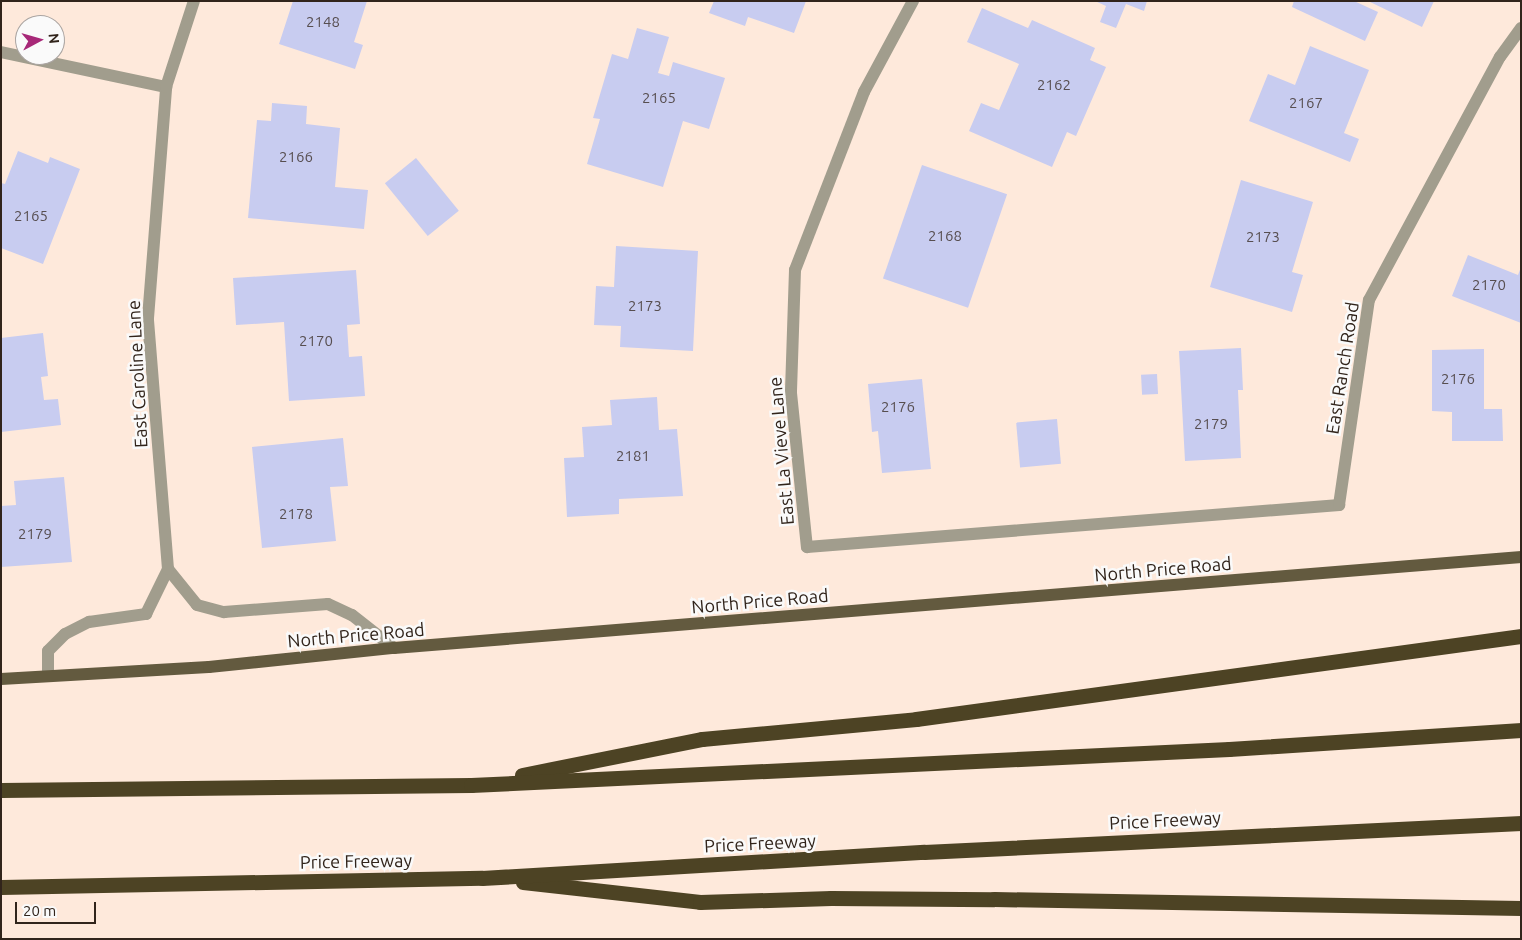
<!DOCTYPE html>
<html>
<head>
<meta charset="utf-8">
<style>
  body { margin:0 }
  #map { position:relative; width:1522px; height:940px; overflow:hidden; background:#fee9db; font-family:Ubuntu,sans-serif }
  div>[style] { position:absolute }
  .building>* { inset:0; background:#c8ccf0; transform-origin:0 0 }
  .minor>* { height:12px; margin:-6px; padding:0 6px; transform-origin:6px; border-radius:6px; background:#a19d8d }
  .major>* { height:12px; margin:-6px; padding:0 6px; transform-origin:6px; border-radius:6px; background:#635a3f }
  .highway>* { height:15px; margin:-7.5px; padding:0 7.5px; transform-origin:7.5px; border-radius:7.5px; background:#4d4324 }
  span { translate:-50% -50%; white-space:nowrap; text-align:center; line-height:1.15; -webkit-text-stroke:5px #fafafa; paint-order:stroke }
  .number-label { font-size:15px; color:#574e50 }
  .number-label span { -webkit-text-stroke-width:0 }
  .street-label { font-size:18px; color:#31241b }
  .frame { position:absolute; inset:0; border:2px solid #31241b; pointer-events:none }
  .north { position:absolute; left:15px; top:15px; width:50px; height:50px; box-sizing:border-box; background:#fafafa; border:1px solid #aaa4a1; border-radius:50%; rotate:84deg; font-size:14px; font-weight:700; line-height:20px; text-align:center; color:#31241b }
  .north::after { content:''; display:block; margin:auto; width:18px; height:22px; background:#a72878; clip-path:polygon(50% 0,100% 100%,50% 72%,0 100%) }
  .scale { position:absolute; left:15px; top:902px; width:81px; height:22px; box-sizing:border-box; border:2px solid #31241b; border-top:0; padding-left:6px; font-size:15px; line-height:18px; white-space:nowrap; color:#31241b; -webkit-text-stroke:4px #fafafa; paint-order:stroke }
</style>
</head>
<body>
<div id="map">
  <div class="building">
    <div style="clip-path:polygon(293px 1px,367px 1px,354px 42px,363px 45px,355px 69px,279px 44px)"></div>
    <div style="clip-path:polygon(714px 1px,806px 1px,794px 33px,748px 17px,745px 26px,709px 13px)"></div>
    <div style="clip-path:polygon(1095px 1px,1147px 1px,1144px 11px,1126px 4px,1116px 28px,1100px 22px,1106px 6px)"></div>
    <div style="clip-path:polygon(1294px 1px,1354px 1px,1378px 12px,1365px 41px,1292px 7px)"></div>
    <div style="clip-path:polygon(1368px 1px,1434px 1px,1422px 27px)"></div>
    <div style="clip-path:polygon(982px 8px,1028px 28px,1032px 20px,1095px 48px,1090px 60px,1106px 67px,1076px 136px,1067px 132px,1052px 167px,969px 131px,981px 103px,999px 110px,1019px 64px,967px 42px)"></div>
    <div style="clip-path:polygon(637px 28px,669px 37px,658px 73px,669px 76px,673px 62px,725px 78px,709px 129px,683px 121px,663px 187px,587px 164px,600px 119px,593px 118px,612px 54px,628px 59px)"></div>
    <div style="clip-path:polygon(1310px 46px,1369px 70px,1344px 133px,1359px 139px,1350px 162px,1249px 121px,1268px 74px,1295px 85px)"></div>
    <div style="clip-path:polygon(272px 103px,307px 106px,306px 124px,340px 128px,335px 187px,368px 190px,364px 229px,248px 218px,257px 120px,271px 121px)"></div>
    <div style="clip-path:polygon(18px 151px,48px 163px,50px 157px,80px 169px,43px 264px,1px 248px,1px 183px,5px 184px)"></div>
    <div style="left:416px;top:158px;width:68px;height:40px;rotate:51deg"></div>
    <div style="left:922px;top:165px;width:90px;height:120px;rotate:19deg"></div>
    <div style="clip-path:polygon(1241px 180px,1313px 202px,1292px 272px,1303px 275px,1292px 312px,1210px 287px)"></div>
    <div style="clip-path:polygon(616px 246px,698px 251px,693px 351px,620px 347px,621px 326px,594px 325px,596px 286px,614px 287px)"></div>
    <div style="clip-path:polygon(1468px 255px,1518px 275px,1521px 267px,1521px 323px,1452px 296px)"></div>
    <div style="clip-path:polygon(356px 270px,360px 324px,347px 325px,349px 357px,362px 356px,365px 396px,289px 401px,284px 322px,236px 325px,233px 278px)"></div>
    <div style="clip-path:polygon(43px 333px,48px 376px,41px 377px,44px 400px,58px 399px,61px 425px,1px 432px,1px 338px)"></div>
    <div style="clip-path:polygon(1241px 348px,1243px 390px,1238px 390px,1241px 458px,1185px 461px,1179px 351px)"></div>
    <div style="clip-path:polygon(1484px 349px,1484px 409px,1502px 409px,1503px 441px,1452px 441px,1452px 412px,1432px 411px,1432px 350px)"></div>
    <div style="left:1157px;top:374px;width:20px;height:16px;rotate:87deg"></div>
    <div style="clip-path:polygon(922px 379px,931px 469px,882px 473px,878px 431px,872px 432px,868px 384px)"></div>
    <div style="clip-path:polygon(657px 397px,659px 430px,677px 429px,683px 496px,619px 499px,619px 514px,567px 517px,564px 458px,584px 457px,582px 427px,612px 425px,610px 400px)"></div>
    <div style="left:1057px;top:419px;width:45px;height:41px;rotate:85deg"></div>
    <div style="clip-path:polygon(343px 438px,348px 486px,330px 487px,336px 541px,262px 548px,252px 447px)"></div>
    <div style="clip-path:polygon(64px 477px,72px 562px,1px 567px,1px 506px,16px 505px,14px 481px)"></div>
  </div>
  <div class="minor">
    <div style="left:913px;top:1px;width:103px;rotate:118.3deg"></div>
    <div style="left:864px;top:92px;width:191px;rotate:111.2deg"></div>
    <div style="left:795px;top:270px;width:123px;rotate:91.9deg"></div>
    <div style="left:791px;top:393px;width:155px;rotate:84.1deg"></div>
    <div style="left:807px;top:547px;width:534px;rotate:-4.51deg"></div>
    <div style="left:1339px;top:505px;width:207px;rotate:-81.7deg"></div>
    <div style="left:1369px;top:300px;width:276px;rotate:-61.7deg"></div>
    <div style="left:1500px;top:57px;width:36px;rotate:-54deg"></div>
    <div style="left:1px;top:52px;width:169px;rotate:12deg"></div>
    <div style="left:168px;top:569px;width:46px;rotate:51.1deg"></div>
    <div style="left:197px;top:605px;width:28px;rotate:15deg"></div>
    <div style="left:224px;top:612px;width:104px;rotate:-4.4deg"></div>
    <div style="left:328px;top:604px;width:26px;rotate:25deg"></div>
    <div style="left:352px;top:615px;width:53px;rotate:38.2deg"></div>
    <div style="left:48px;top:676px;width:25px;rotate:-90deg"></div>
    <div style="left:48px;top:651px;width:24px;rotate:-45deg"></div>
    <div style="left:65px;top:634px;width:27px;rotate:-27deg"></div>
    <div style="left:89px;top:622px;width:58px;rotate:-8deg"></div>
    <div style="left:146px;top:614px;width:50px;rotate:-63.9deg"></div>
    <div style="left:168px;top:569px;width:252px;rotate:-94.6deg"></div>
    <div style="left:148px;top:318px;width:232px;rotate:-85.5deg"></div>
    <div style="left:166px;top:87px;width:90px;rotate:-72deg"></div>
  </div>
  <div class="major">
    <div style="left:1px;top:679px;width:208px;rotate:-3.3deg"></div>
    <div style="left:209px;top:667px;width:186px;rotate:-5.9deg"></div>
    <div style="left:394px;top:648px;width:1131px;rotate:-4.62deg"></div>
  </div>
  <div class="highway">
    <div style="left:522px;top:775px;width:184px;rotate:-11.3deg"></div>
    <div style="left:702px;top:739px;width:215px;rotate:-5.3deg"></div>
    <div style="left:916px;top:719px;width:611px;rotate:-7.81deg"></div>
    <div style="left:1px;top:790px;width:470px;rotate:-0.6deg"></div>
    <div style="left:471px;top:785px;width:759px;rotate:-2.72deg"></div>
    <div style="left:1229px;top:749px;width:293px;rotate:-3.7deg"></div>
    <div style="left:523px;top:882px;width:178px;rotate:6.4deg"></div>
    <div style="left:700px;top:902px;width:131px;rotate:-1.7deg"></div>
    <div style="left:831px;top:898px;width:163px;rotate:0.4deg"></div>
    <div style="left:994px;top:899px;width:527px;rotate:0.98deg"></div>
    <div style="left:1px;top:887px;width:481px;rotate:-1.1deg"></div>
    <div style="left:482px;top:878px;width:443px;rotate:-3.4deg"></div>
    <div style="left:924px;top:852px;width:598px;rotate:-2.78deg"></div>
  </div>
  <div class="number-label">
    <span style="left:323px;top:22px">2148</span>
    <span style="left:1054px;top:85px">2162</span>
    <span style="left:659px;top:98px">2165</span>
    <span style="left:1306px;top:103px">2167</span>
    <span style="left:296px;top:157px">2166</span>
    <span style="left:31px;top:216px">2165</span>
    <span style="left:945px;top:236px">2168</span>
    <span style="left:1263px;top:237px">2173</span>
    <span style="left:1489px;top:285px">2170</span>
    <span style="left:645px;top:306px">2173</span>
    <span style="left:316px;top:341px">2170</span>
    <span style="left:1458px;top:379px">2176</span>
    <span style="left:898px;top:407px">2176</span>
    <span style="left:1211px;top:424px">2179</span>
    <span style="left:633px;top:456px">2181</span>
    <span style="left:296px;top:514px">2178</span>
    <span style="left:35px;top:534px">2179</span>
  </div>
  <div class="street-label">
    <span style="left:1342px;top:368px;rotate:-81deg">East Ranch Road</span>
    <span style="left:137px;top:374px;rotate:-93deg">East Caroline Lane</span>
    <span style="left:781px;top:451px;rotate:-95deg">East La Vieve Lane</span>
    <span style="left:1163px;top:569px;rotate:-5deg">North Price Road</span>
    <span style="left:760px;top:601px;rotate:-5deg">North Price Road</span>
    <span style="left:356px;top:635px;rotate:-5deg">North Price Road</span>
    <span style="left:1165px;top:820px;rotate:-3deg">Price Freeway</span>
    <span style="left:760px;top:843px;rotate:-3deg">Price Freeway</span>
    <span style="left:356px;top:861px;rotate:-1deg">Price Freeway</span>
  </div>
  <div class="frame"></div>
  <div class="north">N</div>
  <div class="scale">20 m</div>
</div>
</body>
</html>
